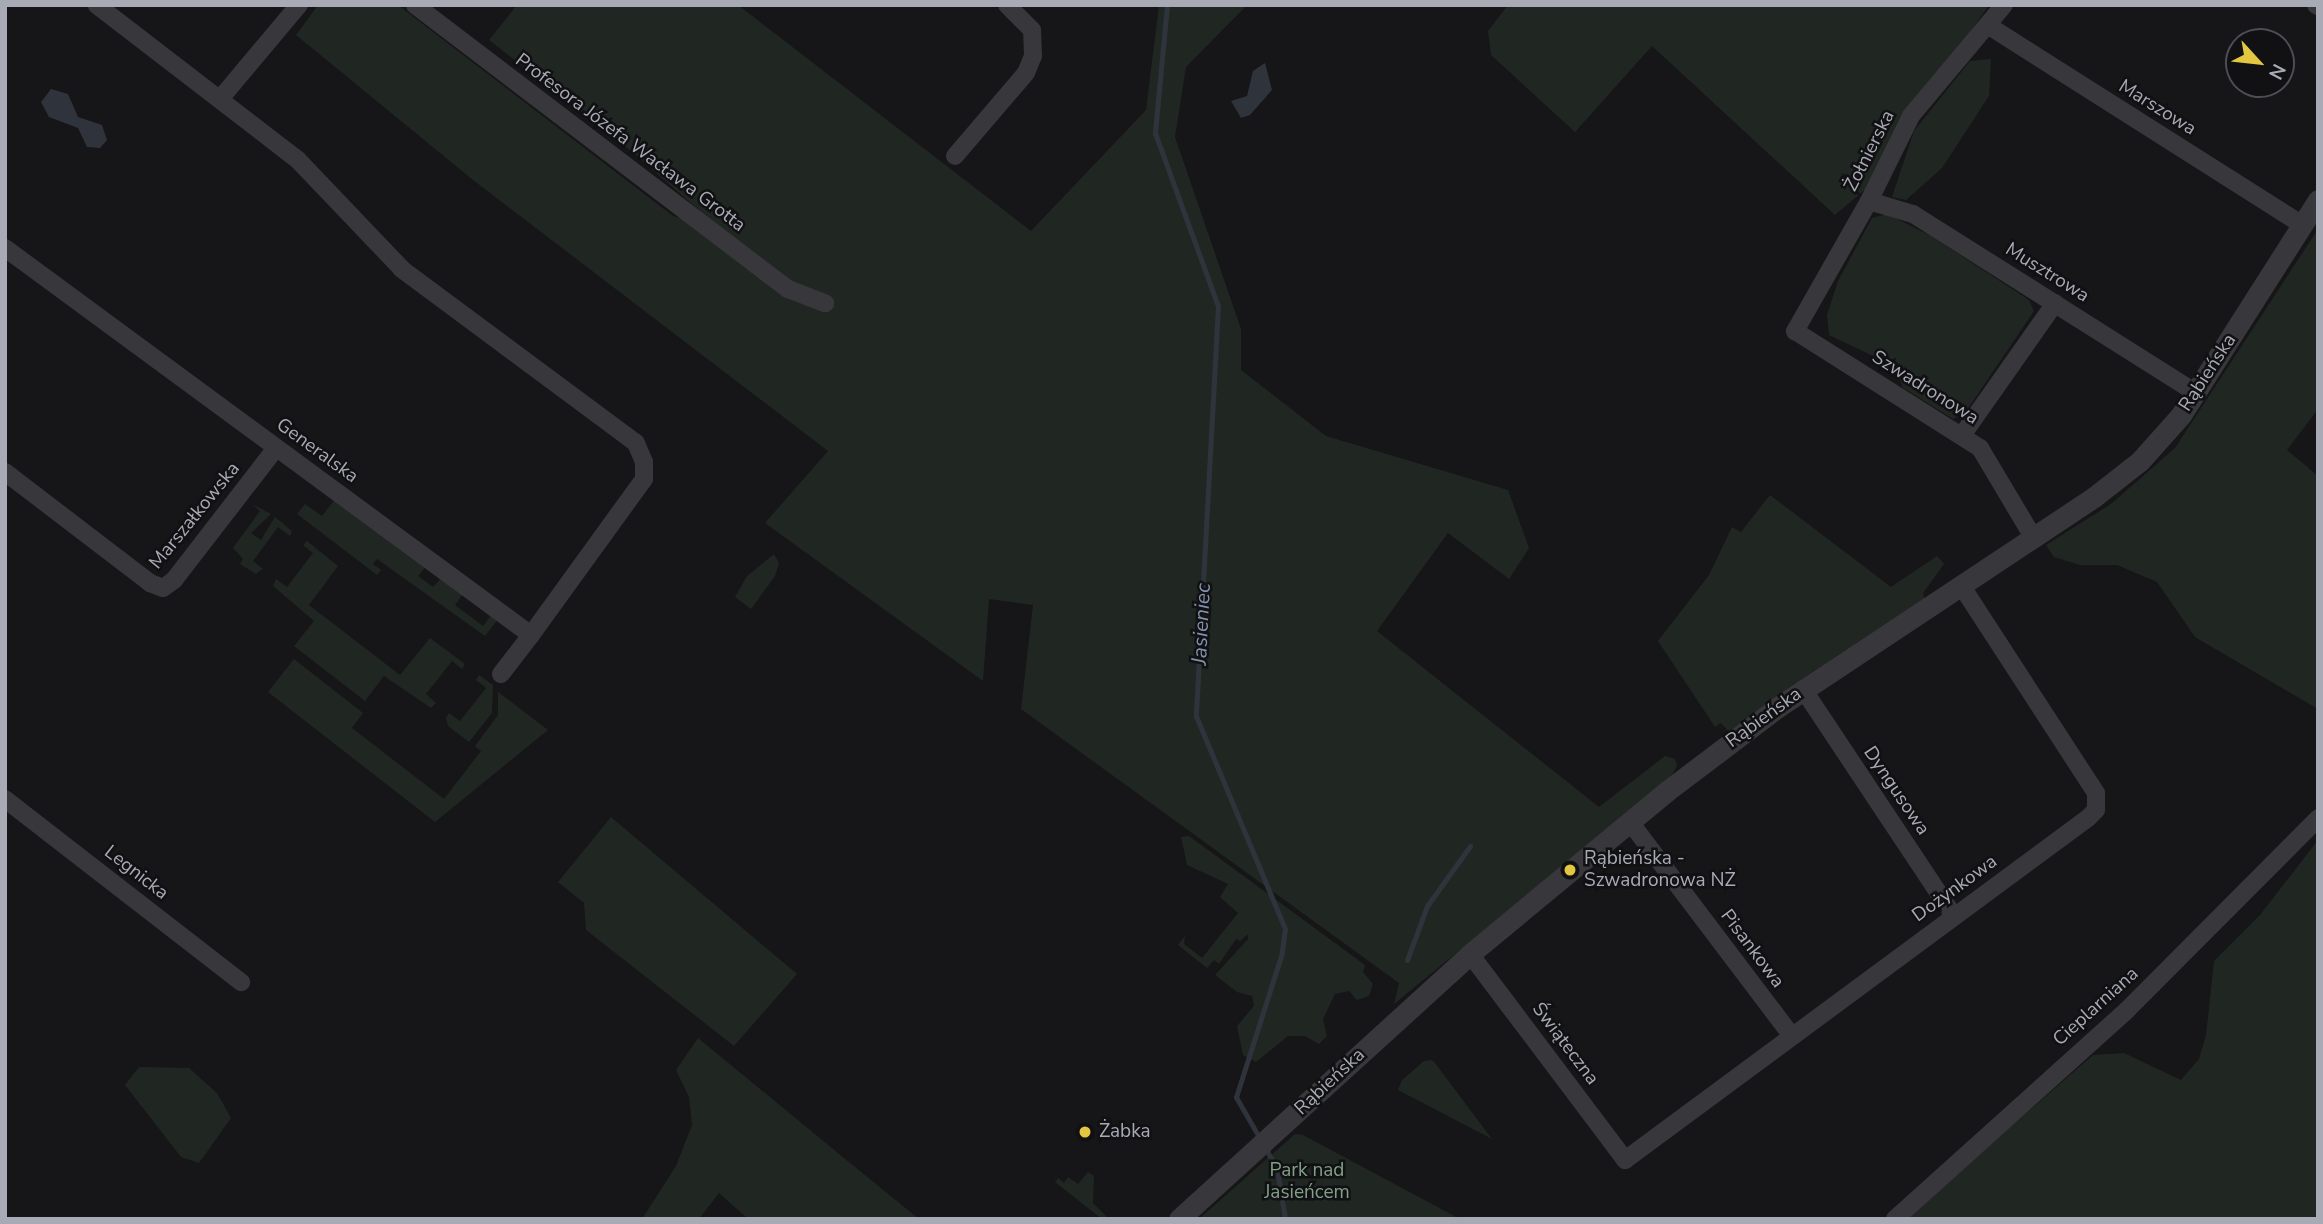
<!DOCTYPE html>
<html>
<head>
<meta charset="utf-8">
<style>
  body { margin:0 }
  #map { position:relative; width:2323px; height:1224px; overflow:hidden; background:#161517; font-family:"Nunito Sans",sans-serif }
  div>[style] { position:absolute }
  .green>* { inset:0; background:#202722 }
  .water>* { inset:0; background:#2f343c }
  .stream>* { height:5px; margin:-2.5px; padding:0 2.5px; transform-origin:2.5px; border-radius:2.5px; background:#2f343c }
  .minor>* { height:18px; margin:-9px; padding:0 9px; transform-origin:9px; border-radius:9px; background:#37373c }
  .tertiary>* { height:21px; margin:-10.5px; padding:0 10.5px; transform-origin:10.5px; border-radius:10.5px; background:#37373c }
  .dots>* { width:19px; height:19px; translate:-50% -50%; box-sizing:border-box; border:4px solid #111012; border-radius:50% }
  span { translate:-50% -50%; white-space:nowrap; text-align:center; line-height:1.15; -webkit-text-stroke:5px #111012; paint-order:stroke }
  .street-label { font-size:19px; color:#a8aab6 }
  .poi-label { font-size:19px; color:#a8aab6 }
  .left { translate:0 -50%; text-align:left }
  .park-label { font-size:19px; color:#81a088 }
  .water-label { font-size:21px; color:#8293ae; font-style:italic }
  .frame { position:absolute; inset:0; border:7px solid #a8aab6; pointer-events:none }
  .north { position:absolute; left:2225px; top:28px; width:70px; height:70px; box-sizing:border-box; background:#111012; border:2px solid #4d4e54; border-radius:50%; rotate:117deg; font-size:19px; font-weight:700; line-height:28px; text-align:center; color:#a8aab6 }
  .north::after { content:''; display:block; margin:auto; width:24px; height:32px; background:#e3c741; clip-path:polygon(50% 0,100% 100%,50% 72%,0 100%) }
</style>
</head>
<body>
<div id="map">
  <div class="green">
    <div style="clip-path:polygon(318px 5px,398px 5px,673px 216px,721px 229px,624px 145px,489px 40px,517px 5px,738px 5px,1031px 231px,1146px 110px,1159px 5px,1247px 5px,1186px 67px,1175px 137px,1241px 329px,1241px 370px,1326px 436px,1508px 490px,1529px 548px,1509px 579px,1448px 533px,1377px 631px,1599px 807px,1665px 756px,1675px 759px,1677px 766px,1671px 777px,1394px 1004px,1399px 983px,1021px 709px,1033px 605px,989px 599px,983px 681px,765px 523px,828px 451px,473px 180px,296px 35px)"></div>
    <div style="clip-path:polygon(1508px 5px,1989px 5px,1959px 48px,1903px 112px,1867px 188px,1835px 215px,1652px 46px,1575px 132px,1491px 55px,1488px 31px)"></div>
    <div style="clip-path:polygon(1991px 59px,1989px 96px,1942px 168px,1906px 200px,1892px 197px,1914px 131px,1970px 61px)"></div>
    <div style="clip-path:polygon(1887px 214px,1931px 236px,2029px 300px,2034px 311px,1965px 413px,1953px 419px,1902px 387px,1898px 372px,1888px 363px,1829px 335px,1827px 315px,1838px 281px,1872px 218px)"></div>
    <div style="clip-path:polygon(2318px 229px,2318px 409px,2287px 450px,2318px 476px,2318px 709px,2195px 637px,2157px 582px,2117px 565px,2080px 565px,2054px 557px,2046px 545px,2111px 504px,2175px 448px)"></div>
    <div style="clip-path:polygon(1770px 495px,1891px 587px,1937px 556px,1944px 564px,1923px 593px,1925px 600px,1729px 732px,1721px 723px,1715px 727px,1658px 641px,1709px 575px,1732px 527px,1741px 532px)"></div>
    <div style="clip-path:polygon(336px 498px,426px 566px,418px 576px,433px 587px,442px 577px,463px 594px,455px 605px,483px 626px,492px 614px,498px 619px,485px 636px,377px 559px,373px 564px,381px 570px,377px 575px,297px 514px,305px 504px,322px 516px)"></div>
    <div style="clip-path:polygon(252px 504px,271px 514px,251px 533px,261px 540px,275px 517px,292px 531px,290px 536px,278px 527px,253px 561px,263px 569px,256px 574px,240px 564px,243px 559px,233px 548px,260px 511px)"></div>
    <div style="clip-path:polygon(307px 541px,338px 566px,309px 605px,400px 675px,430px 638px,465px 664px,462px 669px,452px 661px,426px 694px,436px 703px,431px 708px,384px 676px,365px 701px,294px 646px,314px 621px,273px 586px,276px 579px,287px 587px,313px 553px,303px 545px)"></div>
    <div style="clip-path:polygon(774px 554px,779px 563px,775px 576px,751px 609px,735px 597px,747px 576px)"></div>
    <div style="clip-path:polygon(294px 659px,363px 713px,352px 728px,444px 799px,481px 751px,475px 746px,498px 715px,498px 692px,548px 730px,435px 822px,268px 692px)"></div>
    <div style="clip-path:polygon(479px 675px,493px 685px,492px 713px,469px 742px,448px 726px,446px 718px,449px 713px,460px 721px,486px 688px,476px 680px)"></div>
    <div style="clip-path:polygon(611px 817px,797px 974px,734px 1046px,586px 930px,584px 903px,558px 882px)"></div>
    <div style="clip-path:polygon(1189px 836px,1365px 965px,1363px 972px,1373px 984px,1369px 996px,1357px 1000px,1349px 991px,1335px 994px,1323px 1019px,1327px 1036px,1319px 1044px,1305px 1036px,1288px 1036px,1256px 1062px,1243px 1055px,1237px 1026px,1254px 1006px,1252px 996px,1237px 992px,1215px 975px,1248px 939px,1248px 934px,1240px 941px,1236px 939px,1219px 964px,1214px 960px,1207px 968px,1178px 945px,1185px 936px,1184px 944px,1202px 958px,1238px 913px,1220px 897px,1228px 884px,1187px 865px,1181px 837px)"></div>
    <div style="clip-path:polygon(2318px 840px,2318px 1219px,1905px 1219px,2093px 1055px,2124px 1053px,2181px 1080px,2199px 1059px,2206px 1035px,2214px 961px,2260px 915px)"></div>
    <div style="clip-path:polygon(698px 1038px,844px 1158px,919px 1219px,748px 1219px,719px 1193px,699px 1219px,642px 1219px,676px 1166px,692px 1125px,689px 1097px,676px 1070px)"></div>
    <div style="clip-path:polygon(1432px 1060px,1435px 1063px,1492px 1139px,1398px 1090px,1402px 1080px,1424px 1061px)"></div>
    <div style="clip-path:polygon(139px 1067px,189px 1068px,217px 1093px,231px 1118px,199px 1163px,181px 1157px,125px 1085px)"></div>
    <div style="clip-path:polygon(1295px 1134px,1303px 1135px,1460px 1219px,1199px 1219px)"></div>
    <div style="clip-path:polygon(1088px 1172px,1094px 1176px,1093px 1203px,1109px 1219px,1102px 1219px,1055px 1182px,1058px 1178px,1064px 1183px,1068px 1177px,1078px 1184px)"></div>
  </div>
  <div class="water">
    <div style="clip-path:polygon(1265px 63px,1272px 90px,1250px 115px,1241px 118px,1231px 101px,1247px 96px,1253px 71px)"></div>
    <div style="clip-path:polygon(51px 89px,68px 94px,78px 117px,102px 125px,107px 140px,100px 148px,87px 147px,78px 128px,49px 117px,41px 102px)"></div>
  </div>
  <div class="stream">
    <div style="left:1167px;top:5px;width:129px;rotate:95.4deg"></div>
    <div style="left:1155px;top:133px;width:184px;rotate:70deg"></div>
    <div style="left:1218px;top:306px;width:411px;rotate:93.1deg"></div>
    <div style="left:1196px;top:716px;width:231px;rotate:67.3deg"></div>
    <div style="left:1285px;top:929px;width:27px;rotate:98deg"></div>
    <div style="left:1281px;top:956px;width:148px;rotate:107.7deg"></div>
    <div style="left:1236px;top:1097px;width:46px;rotate:60.1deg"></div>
    <div style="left:1407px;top:960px;width:58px;rotate:-69.7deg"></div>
    <div style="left:1427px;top:906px;width:74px;rotate:-54.4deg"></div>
    <div style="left:1266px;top:1149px;width:24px;rotate:62deg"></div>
    <div style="left:1277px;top:1170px;width:50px;rotate:80.7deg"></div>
  </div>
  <div class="minor">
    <div style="left:415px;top:5px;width:469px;rotate:37.3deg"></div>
    <div style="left:788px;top:289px;width:40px;rotate:21deg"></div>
    <div style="left:2004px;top:5px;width:145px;rotate:130deg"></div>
    <div style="left:1911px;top:116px;width:95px;rotate:116.3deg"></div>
    <div style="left:1869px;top:201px;width:150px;rotate:119.6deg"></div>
    <div style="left:1795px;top:331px;width:219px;rotate:32.3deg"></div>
    <div style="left:1980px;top:448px;width:104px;rotate:59.2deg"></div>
    <div style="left:2316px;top:5px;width:2px;rotate:27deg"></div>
    <div style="left:1989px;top:26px;width:371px;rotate:32.4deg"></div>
    <div style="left:220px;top:99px;width:123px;rotate:-50deg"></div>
    <div style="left:955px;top:156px;width:109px;rotate:-49.5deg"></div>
    <div style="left:1026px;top:73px;width:18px;rotate:-68deg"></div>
    <div style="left:1033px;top:56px;width:26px;rotate:-92deg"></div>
    <div style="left:1032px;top:30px;width:35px;rotate:-135deg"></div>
    <div style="left:1869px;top:201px;width:46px;rotate:16.5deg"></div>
    <div style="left:1913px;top:214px;width:335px;rotate:32.3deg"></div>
    <div style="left:5px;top:248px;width:653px;rotate:36.34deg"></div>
    <div style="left:531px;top:635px;width:193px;rotate:-54.1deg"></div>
    <div style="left:644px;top:479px;width:17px;rotate:-90deg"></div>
    <div style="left:644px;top:462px;width:21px;rotate:-113deg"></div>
    <div style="left:636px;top:443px;width:292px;rotate:-143.4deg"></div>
    <div style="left:402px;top:269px;width:151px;rotate:-133.7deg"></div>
    <div style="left:298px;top:160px;width:254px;rotate:-142.4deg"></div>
    <div style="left:1963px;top:434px;width:160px;rotate:-54.9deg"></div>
    <div style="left:5px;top:472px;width:183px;rotate:37.4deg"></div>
    <div style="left:150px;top:583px;width:14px;rotate:21deg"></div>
    <div style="left:163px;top:588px;width:14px;rotate:-36deg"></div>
    <div style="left:174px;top:580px;width:167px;rotate:-52.3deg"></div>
    <div style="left:501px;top:674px;width:49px;rotate:-52.4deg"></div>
    <div style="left:1803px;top:689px;width:273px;rotate:56.4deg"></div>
    <div style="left:5px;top:799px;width:299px;rotate:37.8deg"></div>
    <div style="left:1630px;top:822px;width:267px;rotate:52.9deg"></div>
    <div style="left:1470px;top:954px;width:258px;rotate:53deg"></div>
    <div style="left:1625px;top:1160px;width:576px;rotate:-36.45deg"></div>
    <div style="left:2088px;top:818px;width:11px;rotate:-45deg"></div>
    <div style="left:2096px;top:810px;width:17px;rotate:-90deg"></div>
    <div style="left:2096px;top:793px;width:248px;rotate:-123deg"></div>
    <div style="left:1895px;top:1219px;width:312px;rotate:-42deg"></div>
    <div style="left:2127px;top:1010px;width:271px;rotate:-45.1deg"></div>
  </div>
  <div class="tertiary">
    <div style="left:1179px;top:1219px;width:394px;rotate:-42.3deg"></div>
    <div style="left:1470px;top:954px;width:256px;rotate:-39.6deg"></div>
    <div style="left:1667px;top:791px;width:139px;rotate:-37.1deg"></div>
    <div style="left:1778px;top:707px;width:379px;rotate:-33.6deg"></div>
    <div style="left:2094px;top:497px;width:58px;rotate:-38deg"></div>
    <div style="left:2140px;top:461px;width:62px;rotate:-48.3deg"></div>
    <div style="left:2181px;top:415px;width:255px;rotate:-57.5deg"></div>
  </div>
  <div class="dots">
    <div style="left:1570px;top:870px;background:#e3c741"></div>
    <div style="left:1085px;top:1132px;background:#e3c741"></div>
  </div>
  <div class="street-label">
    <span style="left:2157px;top:108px;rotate:32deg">Marszowa</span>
    <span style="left:630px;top:143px;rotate:37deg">Profesora Józefa Wacława Grotta</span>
    <span style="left:1870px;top:151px;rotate:-63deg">Żołnierska</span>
    <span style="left:2047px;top:273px;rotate:32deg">Musztrowa</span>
    <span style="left:2208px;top:373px;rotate:-57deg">Rąbieńska</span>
    <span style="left:1925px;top:388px;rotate:32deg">Szwadronowa</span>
    <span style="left:317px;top:451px;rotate:36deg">Generalska</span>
    <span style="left:195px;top:516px;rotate:-51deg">Marszałkowska</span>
    <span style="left:1764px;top:718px;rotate:-36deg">Rąbieńska</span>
    <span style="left:1896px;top:791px;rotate:56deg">Dyngusowa</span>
    <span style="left:136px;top:873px;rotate:38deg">Legnicka</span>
    <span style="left:1955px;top:889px;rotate:-36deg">Dożynkowa</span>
    <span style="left:1752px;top:949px;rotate:53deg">Pisankowa</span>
    <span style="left:2096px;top:1007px;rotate:-42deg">Cieplarniana</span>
    <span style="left:1565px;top:1044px;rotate:53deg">Świąteczna</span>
    <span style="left:1330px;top:1082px;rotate:-43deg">Rąbieńska</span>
  </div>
  <div class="poi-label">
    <span class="left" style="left:1584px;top:870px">Rąbieńska -<br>Szwadronowa NŻ</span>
    <span class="left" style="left:1099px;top:1132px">Żabka</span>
  </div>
  <div class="park-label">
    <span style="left:1307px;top:1182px">Park nad<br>Jasieńcem</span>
  </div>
  <div class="water-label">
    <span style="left:1201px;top:624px;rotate:-87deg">Jasieniec</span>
  </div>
  <div class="frame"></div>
  <div class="north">N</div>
</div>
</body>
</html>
